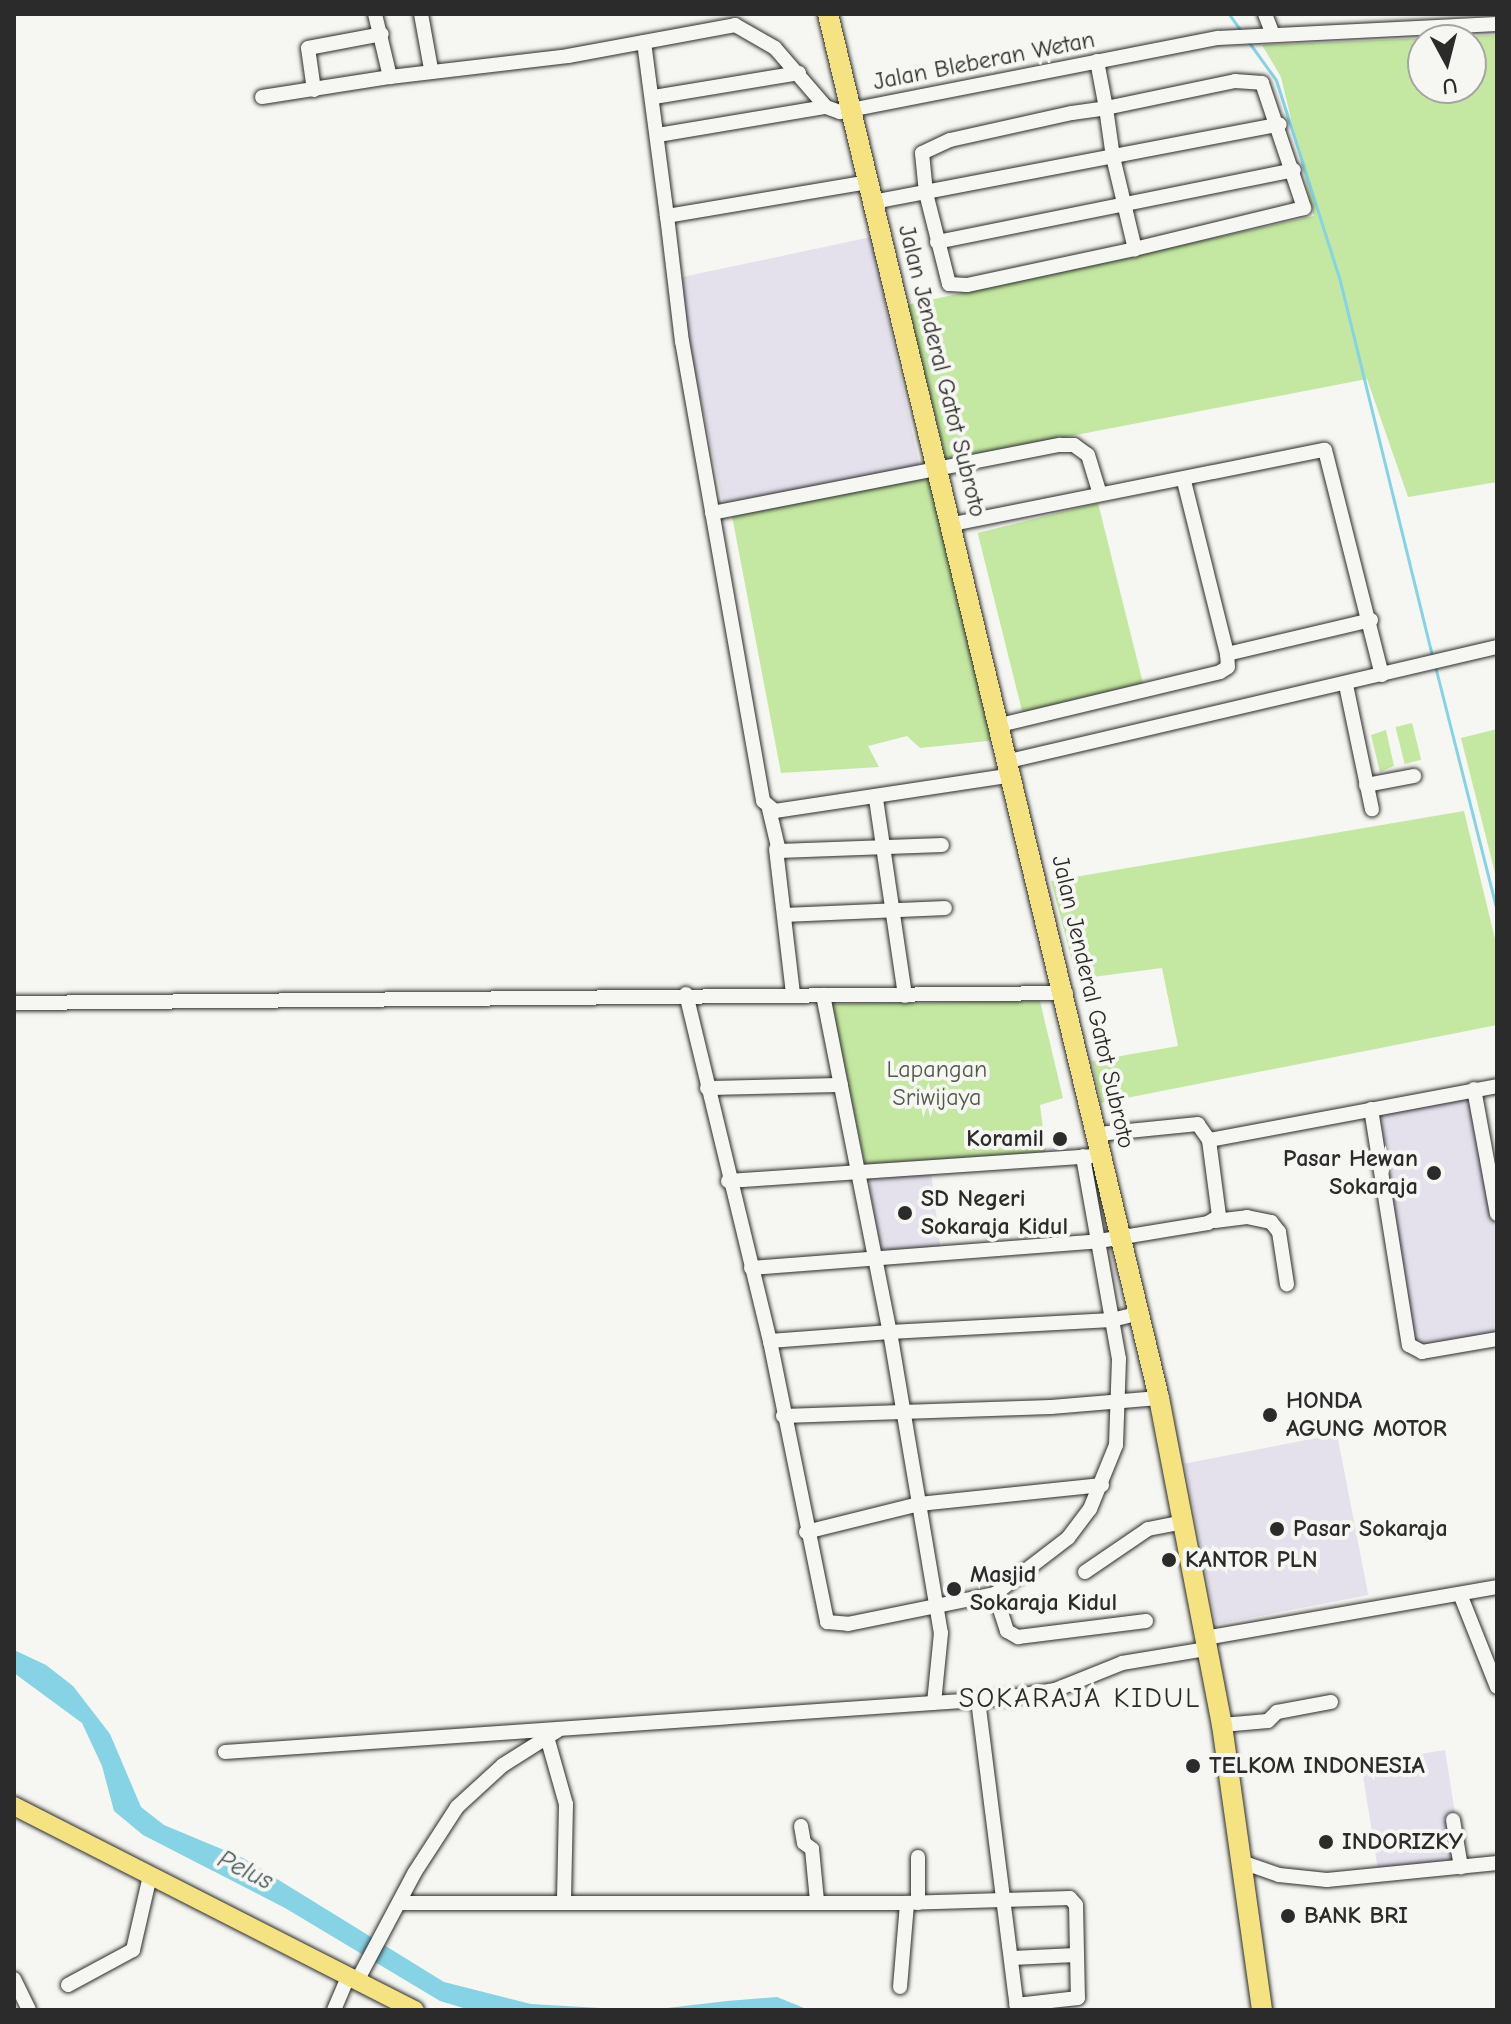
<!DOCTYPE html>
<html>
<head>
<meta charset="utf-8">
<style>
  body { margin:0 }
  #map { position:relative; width:1511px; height:2024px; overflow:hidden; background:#f6f6f2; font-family:"Comic Neue",sans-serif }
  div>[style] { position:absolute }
  .built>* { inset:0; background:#e4e1ed; transform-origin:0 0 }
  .green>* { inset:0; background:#c4e8a2; transform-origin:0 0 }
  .water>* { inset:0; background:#85d3e4 }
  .stream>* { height:3px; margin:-1.5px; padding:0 1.5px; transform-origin:1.5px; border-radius:1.5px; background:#85d3e4 }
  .roads { filter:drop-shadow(0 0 2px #2b2b2b) drop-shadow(0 0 2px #2b2b2b) }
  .minor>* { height:14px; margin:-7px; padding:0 7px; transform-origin:7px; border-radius:7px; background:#f6f6f2 }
  .major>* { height:18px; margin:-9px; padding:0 9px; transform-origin:9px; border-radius:9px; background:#f5e382 }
  .highway>* { height:20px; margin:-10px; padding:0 10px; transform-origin:10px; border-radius:10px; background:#f5e382 }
  .dots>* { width:22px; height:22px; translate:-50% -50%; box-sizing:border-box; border:4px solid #f6f6f2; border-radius:50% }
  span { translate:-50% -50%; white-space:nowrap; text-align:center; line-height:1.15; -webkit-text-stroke:8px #f6f6f2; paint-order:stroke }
  .street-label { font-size:24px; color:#2b2b2b }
  .park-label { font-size:24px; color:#515a49 }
  .poi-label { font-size:24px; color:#2b2b2b; font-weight:700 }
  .right { translate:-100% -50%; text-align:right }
  .left { translate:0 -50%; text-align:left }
  .water-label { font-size:26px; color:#425559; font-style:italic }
  .quarter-label { font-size:28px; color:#2b2b2b; letter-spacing:2px }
  .frame { position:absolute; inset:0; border:16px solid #2b2b2b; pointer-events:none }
  .north { position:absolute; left:1407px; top:24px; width:80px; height:80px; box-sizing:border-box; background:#f6f6f2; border:2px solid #a5a5a2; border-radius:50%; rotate:173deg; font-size:22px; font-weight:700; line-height:32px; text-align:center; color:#2b2b2b }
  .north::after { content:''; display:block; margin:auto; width:28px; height:36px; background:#2b2b2b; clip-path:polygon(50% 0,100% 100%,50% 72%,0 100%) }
</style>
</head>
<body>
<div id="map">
  <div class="built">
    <div style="left:871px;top:237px;width:243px;height:200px;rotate:78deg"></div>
    <div style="clip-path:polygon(1472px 1089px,1497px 1236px,1497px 1334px,1415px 1346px,1371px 1109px)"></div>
    <div style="left:931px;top:1171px;width:78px;height:62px;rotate:83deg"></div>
    <div style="left:1337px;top:1434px;width:164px;height:155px;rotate:79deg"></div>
    <div style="left:1445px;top:1750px;width:113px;height:85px;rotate:81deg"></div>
  </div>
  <div class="green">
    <div style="clip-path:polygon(evenodd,1497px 35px,1497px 482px,1408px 497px,1367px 379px,946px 460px,907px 305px,1314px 216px,1281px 77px,1262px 45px,1497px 35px,1423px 40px,1471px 40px,1471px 88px,1423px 88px,1423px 40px)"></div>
    <div style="clip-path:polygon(929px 477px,997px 740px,920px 748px,907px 736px,868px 746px,879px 767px,781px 773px,732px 516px)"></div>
    <div style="left:1098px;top:503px;width:190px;height:124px;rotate:76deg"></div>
    <div style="left:1412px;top:723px;width:38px;height:17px;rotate:76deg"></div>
    <div style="clip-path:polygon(1497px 729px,1497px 881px,1461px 738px)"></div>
    <div style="clip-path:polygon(1386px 730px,1394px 766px,1380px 772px,1371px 735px)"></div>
    <div style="clip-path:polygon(1464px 811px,1497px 947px,1497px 1025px,1101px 1103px,1092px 1061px,1178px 1046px,1162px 968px,1077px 979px,1051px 881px)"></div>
    <div style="clip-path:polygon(1040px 1001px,1063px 1098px,1040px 1105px,1047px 1160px,866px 1169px,831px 1004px)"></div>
  </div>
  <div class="water">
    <div style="clip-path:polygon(14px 1650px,46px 1665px,73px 1686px,110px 1734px,141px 1807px,164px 1825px,243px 1858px,444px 1982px,531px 2004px,635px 2010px,470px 2010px,440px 2001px,285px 1908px,143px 1835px,114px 1811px,102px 1766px,82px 1723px,14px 1673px)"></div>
    <div style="clip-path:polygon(777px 1997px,809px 2010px,650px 2010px,727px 2001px)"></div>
  </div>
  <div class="stream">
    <div style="left:1229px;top:14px;width:21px;rotate:55deg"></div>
    <div style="left:1248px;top:41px;width:48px;rotate:54.3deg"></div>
    <div style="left:1276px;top:80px;width:207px;rotate:72.3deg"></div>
    <div style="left:1339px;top:277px;width:393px;rotate:76.2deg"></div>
    <div style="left:1435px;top:666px;width:253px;rotate:75.8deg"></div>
  </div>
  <div class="roads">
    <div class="minor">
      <div style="left:375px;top:14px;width:65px;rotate:76.6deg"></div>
      <div style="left:390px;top:77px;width:179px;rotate:-6.7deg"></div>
      <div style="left:568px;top:56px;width:170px;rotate:-10.5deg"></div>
      <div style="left:735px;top:25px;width:46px;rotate:29.9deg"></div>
      <div style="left:775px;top:48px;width:78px;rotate:49.2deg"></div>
      <div style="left:826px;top:107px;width:15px;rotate:20deg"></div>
      <div style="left:840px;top:112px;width:385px;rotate:-11.1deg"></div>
      <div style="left:1218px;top:38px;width:279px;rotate:-2.9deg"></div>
      <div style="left:421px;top:14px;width:56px;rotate:79.7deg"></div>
      <div style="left:1265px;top:14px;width:19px;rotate:69deg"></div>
      <div style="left:644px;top:42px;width:176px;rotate:82.5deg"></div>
      <div style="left:667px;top:216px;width:204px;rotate:-9.6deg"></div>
      <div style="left:1097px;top:61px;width:48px;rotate:79.2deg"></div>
      <div style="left:1106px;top:108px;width:49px;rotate:81.9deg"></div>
      <div style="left:1113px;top:157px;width:95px;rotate:76.6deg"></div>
      <div style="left:1135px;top:249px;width:172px;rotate:167.9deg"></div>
      <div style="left:967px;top:285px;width:18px;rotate:-177deg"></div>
      <div style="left:949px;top:284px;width:94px;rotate:-104.2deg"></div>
      <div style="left:926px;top:193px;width:40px;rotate:-95.7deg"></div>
      <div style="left:922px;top:153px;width:31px;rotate:-25deg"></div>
      <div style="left:950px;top:140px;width:125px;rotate:-12.5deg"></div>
      <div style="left:1072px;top:113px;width:34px;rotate:-8deg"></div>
      <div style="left:1106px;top:108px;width:132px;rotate:-11.8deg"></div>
      <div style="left:1235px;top:81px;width:27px;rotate:4deg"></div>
      <div style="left:1262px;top:83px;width:132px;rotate:71.4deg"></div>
      <div style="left:1304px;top:208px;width:174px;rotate:166.4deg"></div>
      <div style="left:314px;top:90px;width:42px;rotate:-98.1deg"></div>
      <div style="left:308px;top:48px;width:75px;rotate:-10.7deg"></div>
      <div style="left:262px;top:97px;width:130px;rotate:-8.9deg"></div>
      <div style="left:654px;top:97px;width:147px;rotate:-9.4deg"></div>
      <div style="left:658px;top:135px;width:170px;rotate:-9.5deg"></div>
      <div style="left:873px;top:202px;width:414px;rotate:-10.8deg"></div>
      <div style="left:667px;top:216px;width:126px;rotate:83.2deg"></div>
      <div style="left:682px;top:341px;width:467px;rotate:80deg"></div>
      <div style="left:763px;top:801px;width:16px;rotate:40deg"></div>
      <div style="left:775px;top:811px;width:241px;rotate:-8.6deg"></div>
      <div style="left:937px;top:242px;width:364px;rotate:-11.4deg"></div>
      <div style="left:1184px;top:481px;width:178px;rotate:76deg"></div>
      <div style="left:712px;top:513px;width:355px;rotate:-11.1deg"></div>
      <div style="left:1060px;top:445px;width:14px"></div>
      <div style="left:1074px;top:445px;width:17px;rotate:36deg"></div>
      <div style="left:1088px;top:455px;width:38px;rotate:73deg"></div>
      <div style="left:953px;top:524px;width:379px;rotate:-11.3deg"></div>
      <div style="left:1325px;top:450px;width:232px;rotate:75.8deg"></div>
      <div style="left:1346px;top:685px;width:127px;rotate:78.2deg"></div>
      <div style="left:1000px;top:725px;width:226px;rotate:-13.5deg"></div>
      <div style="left:1220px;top:672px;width:9px;rotate:-32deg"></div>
      <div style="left:1228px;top:667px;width:13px;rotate:-94deg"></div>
      <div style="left:1227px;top:654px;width:148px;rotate:-13.3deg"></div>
      <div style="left:1009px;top:761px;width:501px;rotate:-13.15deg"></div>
      <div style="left:1366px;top:785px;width:49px;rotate:-10.6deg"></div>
      <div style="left:876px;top:799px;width:199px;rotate:81.6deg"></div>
      <div style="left:769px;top:809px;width:43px;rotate:76.6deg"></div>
      <div style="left:779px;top:851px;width:163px;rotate:-2.1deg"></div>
      <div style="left:776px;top:849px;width:146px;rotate:83.3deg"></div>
      <div style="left:785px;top:915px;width:160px;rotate:-2.5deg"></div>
      <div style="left:686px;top:994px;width:357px;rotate:76.4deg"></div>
      <div style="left:770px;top:1341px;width:120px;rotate:-4.3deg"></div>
      <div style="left:890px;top:1332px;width:305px;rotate:80.4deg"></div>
      <div style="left:941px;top:1633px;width:70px;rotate:95.7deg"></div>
      <div style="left:823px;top:995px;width:344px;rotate:78.8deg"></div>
      <div style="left:890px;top:1332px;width:222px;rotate:-3.1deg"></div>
      <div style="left:1112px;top:1320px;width:29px;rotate:-14deg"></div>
      <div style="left:14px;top:1003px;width:1052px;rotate:-0.54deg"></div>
      <div style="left:707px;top:1088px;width:134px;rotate:-1.3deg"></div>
      <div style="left:1474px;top:1089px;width:127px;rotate:79.6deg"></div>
      <div style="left:1371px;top:1109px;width:239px;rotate:80.9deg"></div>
      <div style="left:1409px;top:1345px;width:15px;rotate:28deg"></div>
      <div style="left:1422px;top:1352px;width:76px;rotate:-9.8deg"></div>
      <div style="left:1209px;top:1140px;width:293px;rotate:-10.6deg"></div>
      <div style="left:728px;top:1181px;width:364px;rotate:-3.9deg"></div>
      <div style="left:1215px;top:1221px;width:32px;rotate:-7deg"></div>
      <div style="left:1247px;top:1217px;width:25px;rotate:12deg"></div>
      <div style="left:1271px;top:1222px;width:13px;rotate:51deg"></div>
      <div style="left:1279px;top:1232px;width:53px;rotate:81.3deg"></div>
      <div style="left:751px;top:1268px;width:349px;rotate:-4.4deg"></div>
      <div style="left:1099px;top:1241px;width:110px;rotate:-9.4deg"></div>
      <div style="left:1208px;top:1223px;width:13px;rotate:-32deg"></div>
      <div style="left:1219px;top:1216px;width:77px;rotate:-97.5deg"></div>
      <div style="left:1209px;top:1140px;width:19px;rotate:-125deg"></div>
      <div style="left:1198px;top:1124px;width:100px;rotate:174.3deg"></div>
      <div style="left:770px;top:1341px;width:287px;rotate:78.5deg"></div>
      <div style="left:827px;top:1622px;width:21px;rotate:5deg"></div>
      <div style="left:848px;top:1624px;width:150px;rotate:-11.5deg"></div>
      <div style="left:995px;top:1594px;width:92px;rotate:-37.5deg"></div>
      <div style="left:1068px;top:1538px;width:36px;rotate:-53deg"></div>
      <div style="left:1090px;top:1509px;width:69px;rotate:-67.9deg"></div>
      <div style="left:1116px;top:1445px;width:86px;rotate:-88deg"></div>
      <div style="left:1119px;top:1359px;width:206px;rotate:-100.1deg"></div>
      <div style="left:783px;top:1416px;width:268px;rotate:-1.9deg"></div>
      <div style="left:1051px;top:1407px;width:108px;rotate:-4.8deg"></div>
      <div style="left:806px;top:1532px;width:116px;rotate:-13.9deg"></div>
      <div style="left:919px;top:1504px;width:184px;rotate:-5.9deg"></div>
      <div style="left:1085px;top:1572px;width:76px;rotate:-34.3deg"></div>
      <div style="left:1148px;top:1529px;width:36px;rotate:-11deg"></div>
      <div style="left:995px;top:1594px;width:39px;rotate:72deg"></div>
      <div style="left:1007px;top:1631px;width:13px;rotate:29deg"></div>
      <div style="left:1018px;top:1637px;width:129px;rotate:-7.1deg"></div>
      <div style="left:1460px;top:1594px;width:100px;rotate:68.3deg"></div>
      <div style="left:1205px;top:1638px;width:296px;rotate:-9.9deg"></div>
      <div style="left:978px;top:1700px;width:312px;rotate:82.8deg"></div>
      <div style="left:1222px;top:1725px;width:46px;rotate:-5deg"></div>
      <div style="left:1268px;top:1721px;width:13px;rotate:-45deg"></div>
      <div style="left:1277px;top:1712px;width:55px;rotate:-10.5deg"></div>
      <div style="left:547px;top:1737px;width:70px;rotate:74.2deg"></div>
      <div style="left:566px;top:1804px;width:99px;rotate:91.2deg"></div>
      <div style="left:225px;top:1752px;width:782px;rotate:-3.96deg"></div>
      <div style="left:1005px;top:1698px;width:51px;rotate:-9.1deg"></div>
      <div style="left:1055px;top:1690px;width:72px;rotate:-21.9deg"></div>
      <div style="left:1122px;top:1663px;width:86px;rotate:-9.4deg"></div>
      <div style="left:1453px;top:1820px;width:48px;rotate:80.3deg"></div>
      <div style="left:801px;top:1826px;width:17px;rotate:80deg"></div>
      <div style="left:804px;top:1843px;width:10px;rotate:37deg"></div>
      <div style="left:812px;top:1849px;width:52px;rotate:84.5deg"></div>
      <div style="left:918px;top:1857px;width:46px;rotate:90deg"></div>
      <div style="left:1239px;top:1861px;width:42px;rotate:19.3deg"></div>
      <div style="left:1279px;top:1875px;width:48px;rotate:5.9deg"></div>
      <div style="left:1327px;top:1880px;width:171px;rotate:-5.7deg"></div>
      <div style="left:400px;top:1903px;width:502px"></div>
      <div style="left:902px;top:1903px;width:168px;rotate:-1.7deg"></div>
      <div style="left:1070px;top:1898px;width:9px;rotate:49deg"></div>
      <div style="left:1076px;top:1905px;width:93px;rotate:88.8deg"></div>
      <div style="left:1078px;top:1998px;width:62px;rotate:173.6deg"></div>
      <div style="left:1012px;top:1958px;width:64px;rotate:-2.7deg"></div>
      <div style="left:14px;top:1979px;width:34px;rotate:64deg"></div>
      <div style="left:357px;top:1981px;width:123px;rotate:-62deg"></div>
      <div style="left:415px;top:1872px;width:77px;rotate:-57.1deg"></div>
      <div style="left:457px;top:1807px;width:62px;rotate:-42.4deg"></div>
      <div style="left:503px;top:1765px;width:64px;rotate:-32.2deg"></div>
      <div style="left:68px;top:1985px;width:74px;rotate:-28.3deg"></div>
      <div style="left:133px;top:1950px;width:76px;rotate:-77.1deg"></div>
      <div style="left:900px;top:1987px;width:84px;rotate:-85.2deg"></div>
      <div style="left:334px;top:2010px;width:36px;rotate:-67deg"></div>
    </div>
    <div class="major">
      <div style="left:14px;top:1806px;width:450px;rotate:27deg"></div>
    </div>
    <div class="highway">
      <div style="left:828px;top:14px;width:1423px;rotate:76.55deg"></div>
      <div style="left:1159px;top:1398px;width:333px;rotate:79.1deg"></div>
      <div style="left:1222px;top:1725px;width:288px;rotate:82deg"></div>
    </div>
  </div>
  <div class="dots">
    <div style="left:1060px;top:1139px;background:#2b2b2b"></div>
    <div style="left:1434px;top:1173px;background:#2b2b2b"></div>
    <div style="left:905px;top:1213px;background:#2b2b2b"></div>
    <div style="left:1270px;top:1415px;background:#2b2b2b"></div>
    <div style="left:1277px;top:1529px;background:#2b2b2b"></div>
    <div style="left:1169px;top:1560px;background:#2b2b2b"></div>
    <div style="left:954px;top:1589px;background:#2b2b2b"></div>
    <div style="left:1193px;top:1766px;background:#2b2b2b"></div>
    <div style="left:1326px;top:1842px;background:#2b2b2b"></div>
    <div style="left:1288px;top:1916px;background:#2b2b2b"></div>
  </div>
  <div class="street-label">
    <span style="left:984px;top:61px;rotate:-11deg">Jalan Bleberan Wetan</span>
    <span style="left:942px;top:371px;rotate:76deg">Jalan Jenderal Gatot Subroto</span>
    <span style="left:1093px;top:1002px;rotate:77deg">Jalan Jenderal Gatot Subroto</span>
  </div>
  <div class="park-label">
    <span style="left:937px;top:1084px">Lapangan<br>Sriwijaya</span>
  </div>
  <div class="poi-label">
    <span class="right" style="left:1044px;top:1139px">Koramil</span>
    <span class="right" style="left:1418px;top:1173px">Pasar Hewan<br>Sokaraja</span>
    <span class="left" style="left:921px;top:1213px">SD Negeri<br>Sokaraja Kidul</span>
    <span class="left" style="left:1286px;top:1415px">HONDA<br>AGUNG MOTOR</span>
    <span class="left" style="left:1293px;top:1529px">Pasar Sokaraja</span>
    <span class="left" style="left:1185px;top:1560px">KANTOR PLN</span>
    <span class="left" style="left:970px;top:1589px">Masjid<br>Sokaraja Kidul</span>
    <span class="left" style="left:1209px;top:1766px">TELKOM INDONESIA</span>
    <span class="left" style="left:1342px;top:1842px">INDORIZKY</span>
    <span class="left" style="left:1304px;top:1916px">BANK BRI</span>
  </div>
  <div class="water-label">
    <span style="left:245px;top:1871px;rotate:26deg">Pelus</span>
  </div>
  <div class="quarter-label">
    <span style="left:1080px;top:1698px">SOKARAJA KIDUL</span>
  </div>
  <div class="frame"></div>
  <div class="north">U</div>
</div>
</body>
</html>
